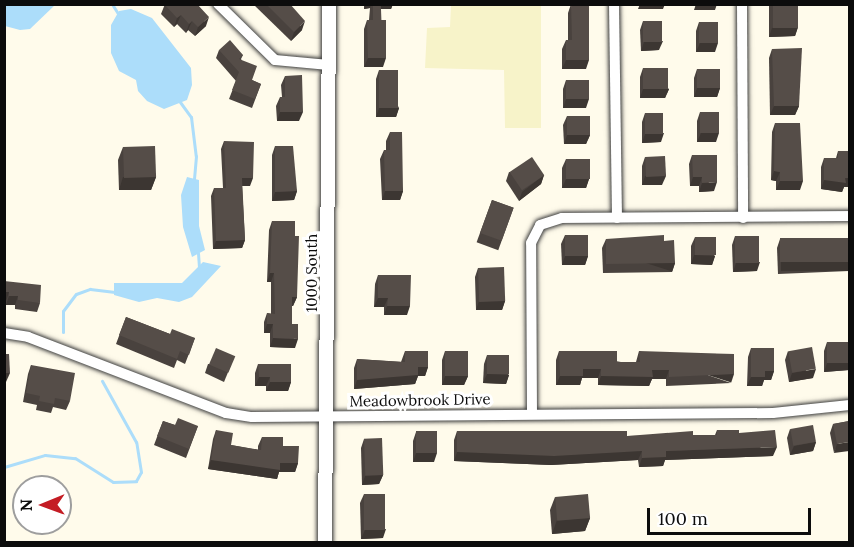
<!DOCTYPE html>
<html>
<head>
<meta charset="utf-8">
<style>
  body { margin:0 }
  #map { position:relative; width:854px; height:547px; overflow:hidden; background:#fffbeb; font-family:Lora,serif }
  div>[style] { position:absolute }
  .farmland>* { inset:0; background:#f7f3c9 }
  .water>* { inset:0; background:#acddfa }
  .stream>* { height:3px; margin:-1.5px; padding:0 1.5px; transform-origin:1.5px; border-radius:1.5px; background:#acddfa }
  .roads { filter:drop-shadow(0 0 2px #3f3f3f) drop-shadow(0 0 2px #3f3f3f) }
  .minor>* { height:10px; margin:-5px; padding:0 5px; transform-origin:5px; border-radius:5px; background:#fff }
  .tertiary>* { height:14px; margin:-7px; padding:0 7px; transform-origin:7px; border-radius:7px; background:#fff }
  .wall>* { inset:0; background:#49423e; transform-origin:0 0 }
  .shaded-wall>* { inset:0; background:#3c3632; transform-origin:0 0 }
  .building>* { inset:0; background:#554d48; transform-origin:0 0 }
  span { translate:-50% -50%; white-space:nowrap; text-align:center; line-height:1.15; -webkit-text-stroke:6px #fff; paint-order:stroke }
  .street-label { font-size:15px; color:#0c0c0c }
  .frame { position:absolute; inset:0; border:6px solid #0c0c0c; pointer-events:none }
  .north { position:absolute; left:12px; top:475px; width:60px; height:60px; box-sizing:border-box; background:#fff; border:2px solid #9e9e9e; border-radius:50%; rotate:269deg; font-size:16px; font-weight:700; line-height:24px; text-align:center; color:#0c0c0c }
  .north::after { content:''; display:block; margin:auto; width:21px; height:27px; background:#c41c24; clip-path:polygon(50% 0,100% 100%,50% 72%,0 100%) }
  .scale { position:absolute; left:647px; top:508px; width:164px; height:27px; box-sizing:border-box; border:3px solid #0c0c0c; border-top:0; padding-left:8px; font-size:18px; line-height:21px; white-space:nowrap; color:#0c0c0c; -webkit-text-stroke:4px #fff; paint-order:stroke }
</style>
</head>
<body>
<div id="map">
  <div class="farmland">
    <div style="clip-path:polygon(451px 5px,541px 5px,541px 128px,505px 128px,504px 70px,425px 68px,427px 28px,450px 27px)"></div>
  </div>
  <div class="water">
    <div style="clip-path:polygon(5px 4px,55px 4px,55px 5px,30px 29px,20px 30px,5px 26px)"></div>
    <div style="clip-path:polygon(131px 9px,152px 18px,191px 68px,192px 85px,187px 100px,164px 109px,147px 101px,138px 91px,136px 80px,119px 71px,111px 53px,111px 25px,119px 11px)"></div>
    <div style="clip-path:polygon(187px 177px,199px 180px,199px 226px,205px 250px,192px 257px,183px 227px,181px 195px)"></div>
    <div style="clip-path:polygon(203px 262px,221px 266px,192px 297px,179px 302px,157px 298px,139px 302px,114px 295px,114px 283px,182px 283px)"></div>
  </div>
  <div class="stream">
    <div style="left:112px;top:4px;width:13px;rotate:58deg"></div>
    <div style="left:180px;top:102px;width:19px;rotate:54deg"></div>
    <div style="left:191px;top:117px;width:39px;rotate:83deg"></div>
    <div style="left:196px;top:156px;width:25px;rotate:95deg"></div>
    <div style="left:198px;top:253px;width:14px;rotate:86deg"></div>
    <div style="left:63px;top:332px;width:21px;rotate:-90deg"></div>
    <div style="left:63px;top:311px;width:21px;rotate:-53deg"></div>
    <div style="left:76px;top:294px;width:15px;rotate:-20deg"></div>
    <div style="left:90px;top:289px;width:25px;rotate:7deg"></div>
    <div style="left:4px;top:467px;width:43px;rotate:-16.3deg"></div>
    <div style="left:45px;top:455px;width:30px;rotate:6deg"></div>
    <div style="left:75px;top:458px;width:45px;rotate:32.3deg"></div>
    <div style="left:113px;top:482px;width:23px;rotate:-2deg"></div>
    <div style="left:136px;top:481px;width:10px;rotate:-61deg"></div>
    <div style="left:141px;top:472px;width:30px;rotate:-99deg"></div>
    <div style="left:136px;top:442px;width:70px;rotate:-119.1deg"></div>
  </div>
  <div class="roads">
    <div class="minor">
      <div style="left:218px;top:4px;width:80px;rotate:44.5deg"></div>
      <div style="left:275px;top:60px;width:54px;rotate:5.3deg"></div>
      <div style="left:614px;top:4px;width:214px;rotate:89.2deg"></div>
      <div style="left:742px;top:4px;width:214px;rotate:89.7deg"></div>
      <div style="left:4px;top:333px;width:24px;rotate:9deg"></div>
      <div style="left:28px;top:337px;width:212px;rotate:21deg"></div>
      <div style="left:226px;top:413px;width:26px;rotate:9deg"></div>
      <div style="left:252px;top:417px;width:521px;rotate:-0.44deg"></div>
      <div style="left:773px;top:413px;width:77px;rotate:-5.9deg"></div>
      <div style="left:532px;top:413px;width:170px;rotate:-90.3deg"></div>
      <div style="left:531px;top:243px;width:20px;rotate:-63deg"></div>
      <div style="left:540px;top:225px;width:23px;rotate:-18deg"></div>
      <div style="left:562px;top:218px;width:288px;rotate:-0.4deg"></div>
    </div>
    <div class="tertiary">
      <div style="left:325px;top:542px;width:538px;rotate:-89.57deg"></div>
    </div>
  </div>
  <div class="wall">
    <div style="clip-path:polygon(165px 4px,197px 4px,206px 26px,195px 36px,188px 30px,186px 33px,177px 24px,174px 27px,161px 14px)"></div>
    <div style="clip-path:polygon(253px 4px,290px 4px,302px 30px,291px 41px)"></div>
    <div style="clip-path:polygon(364px 4px,393px 4px,391px 9px,381px 9px,383px 67px,364px 67px,364px 29px,367px 20px,369px 20px,370px 8px,364px 9px)"></div>
    <div style="clip-path:polygon(571px 4px,586px 69px,562px 69px,562px 49px,566px 40px,568px 40px,568px 13px)"></div>
    <div style="clip-path:polygon(769px 4px,798px 4px,798px 27px,795px 36px,769px 37px)"></div>
    <div style="clip-path:polygon(643px 21px,659px 50px,641px 51px,640px 30px)"></div>
    <div style="clip-path:polygon(699px 22px,715px 52px,696px 52px,696px 31px)"></div>
    <div style="clip-path:polygon(772px 49px,799px 106px,795px 115px,770px 115px,769px 58px)"></div>
    <div style="clip-path:polygon(219px 50px,243px 55px,241px 59px,252px 80px,261px 84px,252px 108px,229px 99px,236px 81px,216px 58px)"></div>
    <div style="clip-path:polygon(643px 68px,669px 89px,665px 98px,640px 98px,640px 77px)"></div>
    <div style="clip-path:polygon(697px 69px,720px 88px,717px 97px,694px 97px,694px 78px)"></div>
    <div style="clip-path:polygon(379px 70px,399px 108px,396px 117px,376px 117px,376px 79px)"></div>
    <div style="clip-path:polygon(285px 76px,299px 121px,277px 121px,276px 106px,280px 97px,282px 97px,281px 85px)"></div>
    <div style="clip-path:polygon(566px 80px,586px 108px,563px 108px,563px 89px)"></div>
    <div style="clip-path:polygon(700px 112px,716px 142px,697px 142px,697px 121px)"></div>
    <div style="clip-path:polygon(645px 113px,661px 142px,642px 143px,642px 122px)"></div>
    <div style="clip-path:polygon(567px 116px,590px 135px,586px 144px,564px 144px,563px 125px)"></div>
    <div style="clip-path:polygon(775px 123px,800px 190px,776px 190px,776px 181px,771px 180px,772px 132px)"></div>
    <div style="clip-path:polygon(390px 132px,403px 191px,400px 200px,382px 200px,380px 159px,384px 150px,386px 150px,386px 141px)"></div>
    <div style="clip-path:polygon(224px 141px,250px 186px,242px 186px,245px 240px,242px 248px,213px 249px,211px 196px,214px 188px,223px 188px,221px 149px)"></div>
    <div style="clip-path:polygon(275px 146px,297px 191px,294px 200px,272px 201px,272px 155px)"></div>
    <div style="clip-path:polygon(123px 147px,156px 177px,151px 190px,119px 190px,118px 160px)"></div>
    <div style="clip-path:polygon(838px 151px,849px 151px,849px 187px,844px 187px,842px 192px,821px 189px,821px 167px,824px 158px,836px 158px)"></div>
    <div style="clip-path:polygon(692px 155px,714px 191px,699px 192px,699px 186px,690px 186px,689px 164px)"></div>
    <div style="clip-path:polygon(645px 157px,662px 185px,642px 185px,642px 166px)"></div>
    <div style="clip-path:polygon(566px 159px,589px 179px,586px 188px,562px 188px,562px 168px)"></div>
    <div style="clip-path:polygon(509px 172px,544px 175px,541px 184px,519px 201px,506px 181px)"></div>
    <div style="left:492px;top:200px;width:23px;height:45px;rotate:20deg"></div>
    <div style="clip-path:polygon(272px 221px,297px 297px,293px 306px,292px 306px,292px 324px,295px 348px,270px 347px,270px 333px,264px 333px,264px 322px,267px 313px,271px 314px,271px 282px,267px 282px,269px 230px)"></div>
    <div style="clip-path:polygon(565px 235px,588px 256px,585px 265px,562px 265px,561px 244px)"></div>
    <div style="clip-path:polygon(735px 236px,757px 271px,733px 272px,732px 245px)"></div>
    <div style="clip-path:polygon(695px 237px,715px 256px,712px 265px,691px 264px,691px 246px)"></div>
    <div style="clip-path:polygon(849px 238px,849px 271px,778px 274px,777px 248px,780px 239px)"></div>
    <div style="clip-path:polygon(606px 239px,664px 241px,675px 263px,672px 272px,603px 273px,602px 248px)"></div>
    <div style="clip-path:polygon(478px 268px,505px 301px,502px 310px,476px 310px,475px 277px)"></div>
    <div style="clip-path:polygon(378px 275px,407px 315px,384px 315px,384px 307px,374px 307px,375px 284px)"></div>
    <div style="clip-path:polygon(4px 281px,40px 303px,37px 312px,15px 309px,15px 305px,6px 305px,6px 301px,4px 301px)"></div>
    <div style="clip-path:polygon(126px 317px,170px 334px,195px 338px,185px 364px,177px 360px,174px 368px,116px 344px)"></div>
    <div style="clip-path:polygon(827px 342px,849px 342px,849px 370px,824px 372px,824px 351px)"></div>
    <div style="clip-path:polygon(751px 348px,774px 371px,771px 380px,764px 380px,762px 386px,747px 386px,748px 357px)"></div>
    <div style="clip-path:polygon(405px 351px,428px 367px,425px 376px,418px 376px,415px 384px,354px 389px,354px 368px,357px 359px,401px 362px)"></div>
    <div style="clip-path:polygon(445px 351px,468px 376px,464px 385px,442px 385px,442px 360px)"></div>
    <div style="clip-path:polygon(559px 351px,621px 362px,636px 362px,639px 351px,731px 383px,666px 386px,666px 379px,652px 379px,649px 386px,598px 385px,598px 378px,582px 378px,580px 385px,556px 385px,556px 360px)"></div>
    <div style="clip-path:polygon(788px 351px,813px 378px,789px 382px,785px 360px)"></div>
    <div style="clip-path:polygon(487px 355px,509px 375px,506px 384px,483px 383px,484px 364px)"></div>
    <div style="clip-path:polygon(208px 364px,231px 365px,224px 382px,205px 373px)"></div>
    <div style="clip-path:polygon(258px 364px,291px 382px,288px 391px,266px 391px,266px 386px,255px 386px,255px 373px)"></div>
    <div style="clip-path:polygon(31px 365px,70px 401px,66px 410px,53px 407px,51px 413px,36px 410px,37px 405px,23px 402px,28px 374px)"></div>
    <div style="clip-path:polygon(163px 421px,175px 425px,198px 426px,186px 458px,154px 445px)"></div>
    <div style="clip-path:polygon(849px 421px,834px 453px,830px 433px,833px 424px)"></div>
    <div style="clip-path:polygon(790px 429px,816px 442px,813px 451px,790px 455px,787px 438px)"></div>
    <div style="clip-path:polygon(216px 430px,231px 445px,258px 450px,258px 446px,262px 437px,283px 446px,298px 463px,295px 472px,279px 472px,277px 479px,208px 469px,213px 439px)"></div>
    <div style="clip-path:polygon(717px 430px,739px 433px,773px 456px,665px 460px,663px 466px,639px 467px,638px 460px,551px 465px,454px 461px,454px 440px,457px 431px,627px 436px,715px 435px)"></div>
    <div style="clip-path:polygon(416px 432px,434px 462px,413px 462px,413px 441px)"></div>
    <div style="clip-path:polygon(364px 439px,383px 475px,379px 484px,362px 485px,361px 448px)"></div>
    <div style="clip-path:polygon(364px 494px,383px 538px,361px 539px,360px 503px)"></div>
    <div style="clip-path:polygon(555px 497px,590px 518px,585px 531px,552px 534px,550px 510px)"></div>
  </div>
  <div class="shaded-wall">
    <div style="clip-path:polygon(366px 4px,371px 4px,370px 8px,364px 9px)"></div>
    <div style="clip-path:polygon(379px 4px,393px 4px,391px 9px,377px 9px)"></div>
    <div style="clip-path:polygon(640px 4px,665px 4px,663px 9px,638px 9px)"></div>
    <div style="clip-path:polygon(696px 4px,717px 4px,715px 10px,694px 10px)"></div>
    <div style="clip-path:polygon(181px 15px,177px 24px,174px 27px,177px 18px)"></div>
    <div style="clip-path:polygon(209px 17px,206px 26px,195px 36px,198px 27px)"></div>
    <div style="clip-path:polygon(192px 21px,188px 30px,186px 33px,189px 24px)"></div>
    <div style="clip-path:polygon(305px 21px,302px 30px,291px 41px,294px 32px)"></div>
    <div style="clip-path:polygon(798px 27px,795px 36px,769px 37px,772px 28px)"></div>
    <div style="clip-path:polygon(663px 41px,659px 50px,641px 51px,644px 42px)"></div>
    <div style="clip-path:polygon(700px 43px,718px 43px,715px 52px,696px 52px)"></div>
    <div style="clip-path:polygon(368px 58px,386px 58px,383px 67px,364px 67px)"></div>
    <div style="clip-path:polygon(566px 60px,589px 60px,586px 69px,562px 69px)"></div>
    <div style="clip-path:polygon(697px 88px,720px 88px,717px 97px,694px 97px)"></div>
    <div style="clip-path:polygon(643px 89px,669px 89px,665px 98px,640px 98px)"></div>
    <div style="clip-path:polygon(566px 99px,589px 99px,586px 108px,563px 108px)"></div>
    <div style="clip-path:polygon(774px 106px,799px 106px,795px 115px,770px 115px)"></div>
    <div style="clip-path:polygon(379px 108px,399px 108px,396px 117px,376px 117px)"></div>
    <div style="clip-path:polygon(280px 112px,303px 112px,299px 121px,277px 121px)"></div>
    <div style="clip-path:polygon(664px 133px,661px 142px,642px 143px,645px 134px)"></div>
    <div style="clip-path:polygon(701px 133px,719px 133px,716px 142px,697px 142px)"></div>
    <div style="clip-path:polygon(567px 135px,590px 135px,586px 144px,564px 144px)"></div>
    <div style="clip-path:polygon(774px 171px,780px 172px,776px 181px,771px 180px)"></div>
    <div style="clip-path:polygon(544px 175px,541px 184px,519px 201px,522px 192px)"></div>
    <div style="clip-path:polygon(645px 176px,666px 176px,662px 185px,642px 185px)"></div>
    <div style="clip-path:polygon(123px 177px,156px 177px,151px 190px,119px 190px)"></div>
    <div style="clip-path:polygon(693px 177px,702px 177px,699px 186px,690px 186px)"></div>
    <div style="clip-path:polygon(242px 178px,253px 178px,250px 186px,239px 186px)"></div>
    <div style="clip-path:polygon(849px 178px,849px 187px,844px 187px,842px 192px,821px 189px,824px 180px)"></div>
    <div style="clip-path:polygon(566px 179px,589px 179px,586px 188px,562px 188px)"></div>
    <div style="clip-path:polygon(780px 181px,803px 181px,800px 190px,776px 190px)"></div>
    <div style="clip-path:polygon(717px 182px,714px 191px,699px 192px,702px 183px)"></div>
    <div style="clip-path:polygon(297px 191px,294px 200px,272px 201px,275px 192px)"></div>
    <div style="clip-path:polygon(385px 191px,403px 191px,400px 200px,382px 200px)"></div>
    <div style="clip-path:polygon(245px 240px,242px 248px,213px 249px,216px 241px)"></div>
    <div style="clip-path:polygon(694px 255px,715px 256px,712px 265px,691px 264px)"></div>
    <div style="clip-path:polygon(565px 256px,588px 256px,585px 265px,562px 265px)"></div>
    <div style="clip-path:polygon(760px 262px,757px 271px,733px 272px,736px 263px)"></div>
    <div style="left:849px;top:262px;width:9px;height:68px;rotate:90deg"></div>
    <div style="left:675px;top:263px;width:9px;height:69px;rotate:108deg"></div>
    <div style="clip-path:polygon(270px 273px,274px 273px,271px 282px,267px 282px)"></div>
    <div style="clip-path:polygon(4px 292px,9px 292px,6px 301px,4px 301px)"></div>
    <div style="clip-path:polygon(9px 296px,18px 296px,15px 305px,6px 305px)"></div>
    <div style="clip-path:polygon(292px 297px,297px 297px,293px 306px,289px 306px)"></div>
    <div style="clip-path:polygon(378px 298px,388px 298px,384px 307px,374px 307px)"></div>
    <div style="clip-path:polygon(479px 301px,505px 301px,502px 310px,476px 310px)"></div>
    <div style="clip-path:polygon(387px 306px,410px 306px,407px 315px,384px 315px)"></div>
    <div style="clip-path:polygon(267px 324px,273px 324px,270px 333px,264px 333px)"></div>
    <div style="clip-path:polygon(273px 338px,298px 339px,295px 348px,270px 347px)"></div>
    <div style="clip-path:polygon(849px 361px,849px 370px,824px 372px,827px 363px)"></div>
    <div style="clip-path:polygon(418px 367px,428px 367px,425px 376px,418px 376px,415px 384px,354px 389px,357px 380px)"></div>
    <div style="clip-path:polygon(583px 369px,601px 369px,598px 378px,582px 378px,580px 385px,556px 385px,560px 376px)"></div>
    <div style="clip-path:polygon(816px 369px,813px 378px,789px 382px,792px 373px)"></div>
    <div style="clip-path:polygon(652px 370px,669px 370px,666px 379px,652px 379px,649px 386px,598px 385px,601px 376px)"></div>
    <div style="clip-path:polygon(765px 371px,774px 371px,771px 380px,764px 380px,762px 386px,747px 386px,751px 377px)"></div>
    <div style="clip-path:polygon(4px 373px,10px 373px,6px 382px,4px 382px)"></div>
    <div style="clip-path:polygon(487px 374px,509px 375px,506px 384px,483px 383px)"></div>
    <div style="left:734px;top:374px;width:9px;height:65px;rotate:108deg"></div>
    <div style="clip-path:polygon(445px 376px,468px 376px,464px 385px,442px 385px)"></div>
    <div style="clip-path:polygon(259px 377px,270px 377px,266px 386px,255px 386px)"></div>
    <div style="clip-path:polygon(270px 382px,291px 382px,288px 391px,266px 391px)"></div>
    <div style="clip-path:polygon(816px 442px,813px 451px,790px 455px,794px 446px)"></div>
    <div style="clip-path:polygon(849px 442px,849px 451px,834px 453px,837px 444px)"></div>
    <div style="clip-path:polygon(777px 447px,773px 456px,665px 460px,663px 466px,639px 467px,642px 458px,666px 451px)"></div>
    <div style="clip-path:polygon(642px 451px,638px 460px,551px 465px,454px 461px,457px 452px)"></div>
    <div style="clip-path:polygon(416px 453px,437px 453px,434px 462px,413px 462px)"></div>
    <div style="clip-path:polygon(211px 460px,280px 463px,298px 463px,295px 472px,279px 472px,277px 479px,208px 469px)"></div>
    <div style="clip-path:polygon(383px 475px,379px 484px,362px 485px,365px 476px)"></div>
    <div style="clip-path:polygon(590px 518px,585px 531px,552px 534px,557px 520px)"></div>
    <div style="clip-path:polygon(386px 529px,383px 538px,361px 539px,365px 530px)"></div>
  </div>
  <div class="building">
    <div style="clip-path:polygon(165px 4px,197px 4px,209px 17px,198px 27px,192px 21px,189px 24px,181px 15px,177px 18px,165px 5px)"></div>
    <div style="clip-path:polygon(266px 4px,290px 4px,305px 21px,294px 32px)"></div>
    <div style="clip-path:polygon(373px 4px,381px 4px,381px 20px,386px 20px,386px 58px,368px 58px,367px 20px,373px 20px)"></div>
    <div style="clip-path:polygon(571px 4px,589px 4px,589px 60px,566px 60px,566px 40px,572px 40px)"></div>
    <div style="left:773px;top:4px;width:25px;height:24px"></div>
    <div style="left:643px;top:21px;width:19px;height:21px"></div>
    <div style="left:699px;top:22px;width:19px;height:21px"></div>
    <div style="clip-path:polygon(230px 40px,243px 55px,239px 59px,257px 66px,252px 80px,261px 84px,255px 99px,232px 90px,239px 72px,219px 50px)"></div>
    <div style="clip-path:polygon(802px 48px,799px 106px,774px 106px,772px 49px)"></div>
    <div style="left:643px;top:68px;width:25px;height:21px"></div>
    <div style="left:697px;top:69px;width:23px;height:19px"></div>
    <div style="left:379px;top:70px;width:19px;height:38px"></div>
    <div style="clip-path:polygon(302px 75px,303px 112px,280px 112px,280px 97px,285px 97px,285px 76px)"></div>
    <div style="left:566px;top:80px;width:23px;height:19px"></div>
    <div style="left:700px;top:112px;width:19px;height:21px"></div>
    <div style="left:645px;top:113px;width:18px;height:21px"></div>
    <div style="left:567px;top:116px;width:23px;height:19px"></div>
    <div style="clip-path:polygon(775px 123px,800px 123px,803px 181px,780px 181px,780px 172px,774px 171px)"></div>
    <div style="clip-path:polygon(390px 132px,402px 132px,403px 191px,385px 191px,384px 150px,390px 150px)"></div>
    <div style="clip-path:polygon(224px 141px,254px 142px,253px 178px,242px 178px,245px 240px,216px 241px,214px 188px,226px 188px)"></div>
    <div style="left:155px;top:146px;width:31px;height:32px;rotate:88deg"></div>
    <div style="clip-path:polygon(275px 146px,293px 146px,297px 191px,275px 192px)"></div>
    <div style="clip-path:polygon(838px 151px,849px 151px,849px 178px,845px 178px,846px 183px,824px 180px,824px 158px,838px 158px)"></div>
    <div style="clip-path:polygon(692px 155px,717px 155px,717px 182px,702px 183px,702px 177px,693px 177px)"></div>
    <div style="left:665px;top:156px;width:20px;height:20px;rotate:87deg"></div>
    <div style="left:532px;top:157px;width:22px;height:27px;rotate:56deg"></div>
    <div style="left:566px;top:159px;width:24px;height:20px"></div>
    <div style="left:492px;top:200px;width:23px;height:35px;rotate:20deg"></div>
    <div style="clip-path:polygon(272px 221px,295px 221px,295px 236px,299px 236px,297px 297px,292px 297px,292px 324px,298px 324px,298px 339px,273px 338px,273px 324px,267px 324px,267px 313px,275px 314px,274px 273px,270px 273px)"></div>
    <div style="left:565px;top:235px;width:23px;height:21px"></div>
    <div style="clip-path:polygon(664px 235px,664px 241px,674px 240px,675px 263px,606px 264px,606px 239px)"></div>
    <div style="left:735px;top:236px;width:24px;height:27px"></div>
    <div style="left:695px;top:237px;width:21px;height:18px"></div>
    <div style="left:849px;top:238px;width:24px;height:69px;rotate:90deg"></div>
    <div style="left:504px;top:267px;width:34px;height:26px;rotate:88deg"></div>
    <div style="clip-path:polygon(378px 275px,411px 275px,410px 306px,387px 306px,388px 298px,378px 298px)"></div>
    <div style="clip-path:polygon(4px 281px,41px 285px,40px 303px,18px 300px,18px 296px,9px 296px,9px 292px,4px 292px)"></div>
    <div style="clip-path:polygon(126px 317px,170px 334px,172px 329px,195px 338px,189px 355px,180px 351px,177px 359px,119px 335px)"></div>
    <div style="left:827px;top:342px;width:22px;height:21px"></div>
    <div style="left:812px;top:347px;width:22px;height:24px;rotate:80deg"></div>
    <div style="left:216px;top:348px;width:21px;height:18px;rotate:23deg"></div>
    <div style="clip-path:polygon(751px 348px,774px 348px,774px 371px,765px 371px,765px 377px,751px 377px)"></div>
    <div style="clip-path:polygon(405px 351px,428px 351px,428px 367px,418px 367px,418px 375px,357px 380px,357px 359px,405px 362px)"></div>
    <div style="left:445px;top:351px;width:23px;height:25px"></div>
    <div style="clip-path:polygon(559px 351px,617px 351px,617px 362px,640px 362px,639px 351px,734px 354px,734px 374px,669px 377px,669px 370px,652px 370px,653px 377px,601px 376px,601px 369px,583px 369px,583px 376px,560px 376px)"></div>
    <div style="clip-path:polygon(4px 354px,9px 354px,10px 373px,4px 373px)"></div>
    <div style="left:487px;top:355px;width:22px;height:19px"></div>
    <div style="clip-path:polygon(258px 364px,291px 364px,291px 382px,270px 382px,270px 377px,259px 377px)"></div>
    <div style="clip-path:polygon(31px 365px,75px 373px,70px 401px,55px 398px,54px 404px,39px 401px,40px 396px,26px 393px)"></div>
    <div style="clip-path:polygon(178px 418px,198px 426px,189px 449px,157px 436px,163px 421px,175px 425px)"></div>
    <div style="clip-path:polygon(849px 421px,849px 442px,837px 444px,833px 424px)"></div>
    <div style="left:813px;top:425px;width:17px;height:23px;rotate:80deg"></div>
    <div style="clip-path:polygon(216px 430px,233px 433px,231px 445px,261px 450px,262px 437px,283px 437px,283px 446px,299px 446px,298px 463px,280px 463px,280px 470px,211px 460px)"></div>
    <div style="clip-path:polygon(717px 430px,739px 430px,739px 433px,775px 430px,777px 447px,666px 451px,666px 457px,642px 458px,642px 451px,554px 456px,457px 452px,457px 431px,627px 431px,627px 436px,693px 431px,693px 435px,717px 435px)"></div>
    <div style="left:437px;top:431px;width:22px;height:21px;rotate:90deg"></div>
    <div style="left:382px;top:438px;width:37px;height:18px;rotate:88deg"></div>
    <div style="left:364px;top:494px;width:21px;height:36px"></div>
    <div style="left:588px;top:494px;width:24px;height:33px;rotate:85deg"></div>
  </div>
  <div class="street-label">
    <span style="left:312px;top:273px;rotate:-90deg">1000 South</span>
    <span style="left:420px;top:400px;rotate:-1deg">Meadowbrook Drive</span>
  </div>
  <div class="frame"></div>
  <div class="north">N</div>
  <div class="scale">100 m</div>
</div>
</body>
</html>
